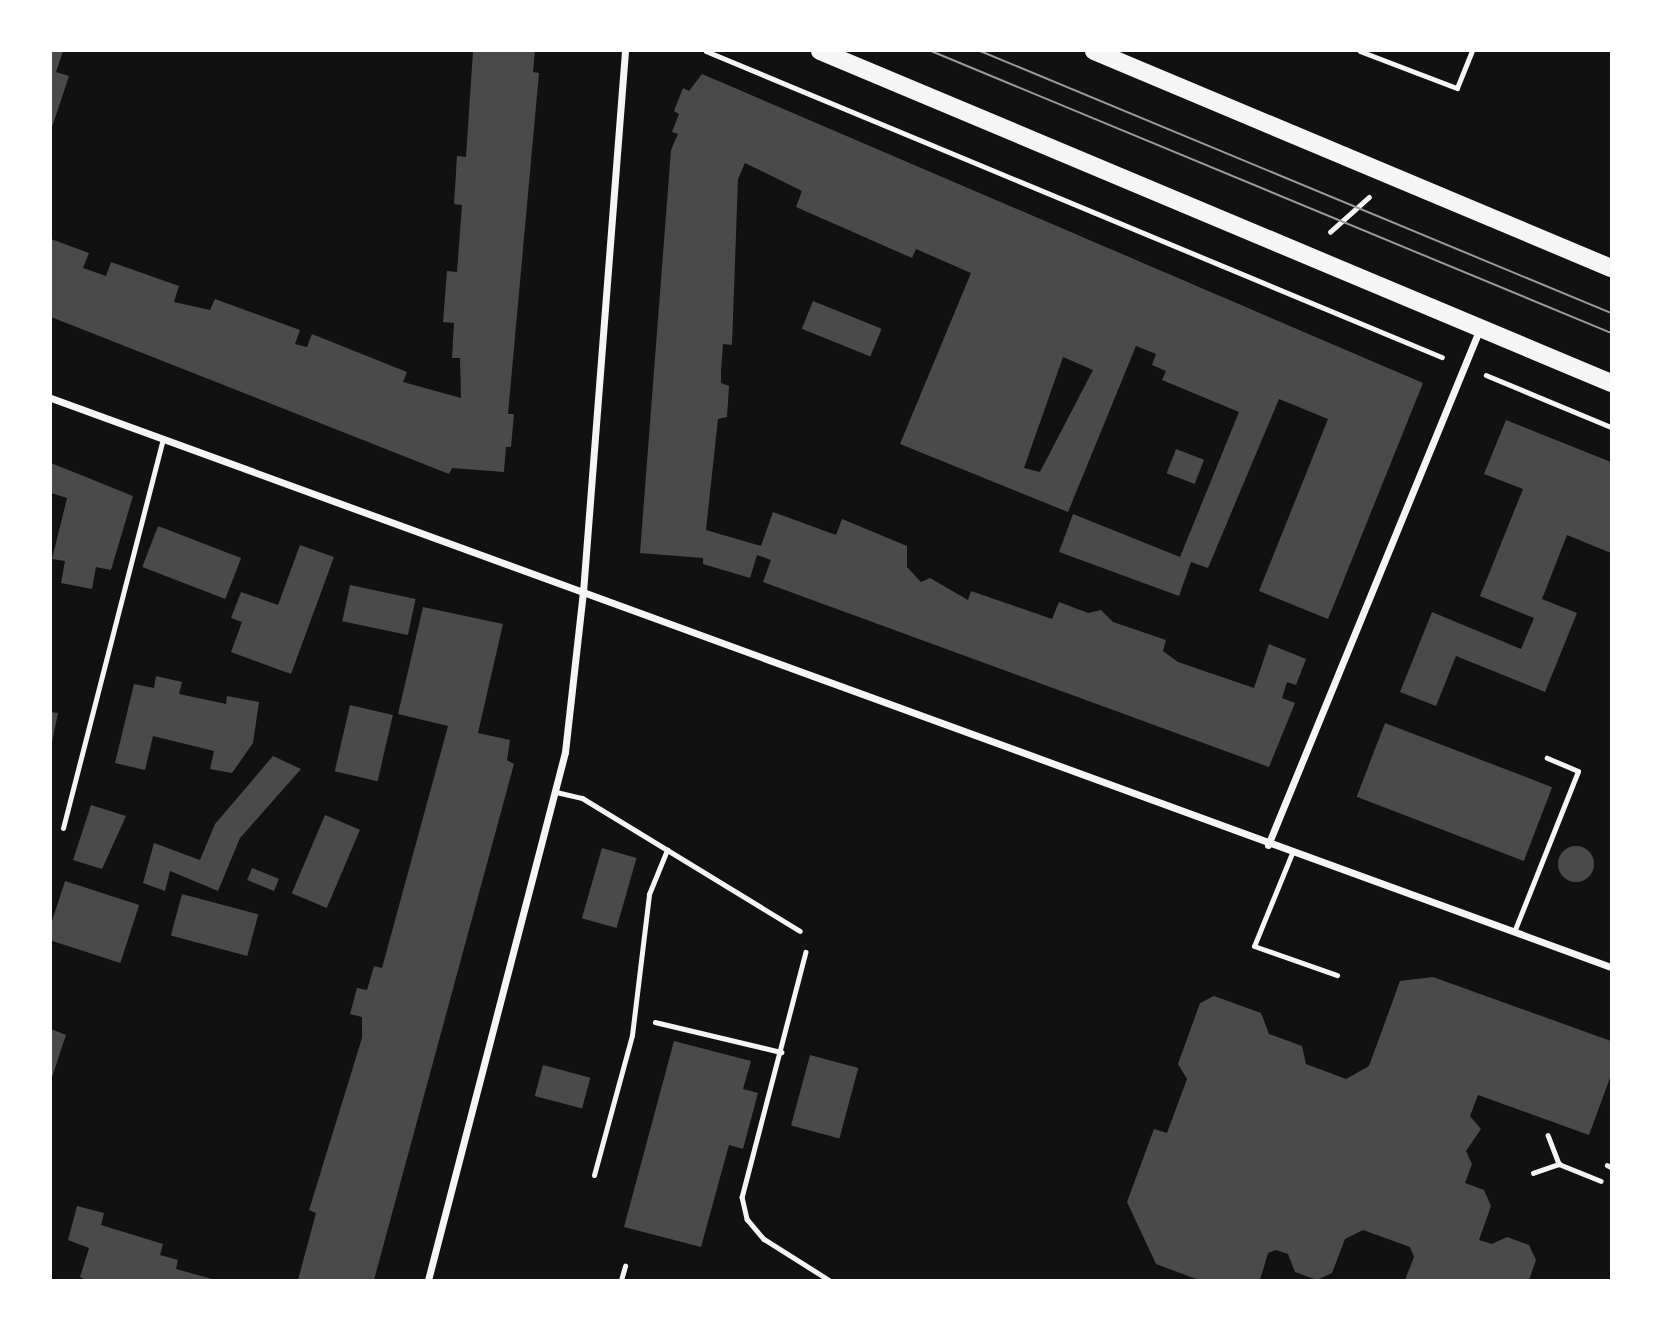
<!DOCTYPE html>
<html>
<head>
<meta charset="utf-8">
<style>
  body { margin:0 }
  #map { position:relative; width:1662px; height:1331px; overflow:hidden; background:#111; font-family:Karla,sans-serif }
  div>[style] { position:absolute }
  .building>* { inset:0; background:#4a4a4a; transform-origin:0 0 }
  .round { border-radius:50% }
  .path>* { height:4.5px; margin:-2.25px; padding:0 2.25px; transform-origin:2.25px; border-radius:2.25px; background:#f5f5f5 }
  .service>* { height:5px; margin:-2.5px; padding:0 2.5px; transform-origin:2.5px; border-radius:2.5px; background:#f5f5f5 }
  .minor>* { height:7px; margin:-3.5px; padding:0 3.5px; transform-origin:3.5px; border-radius:3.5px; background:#f5f5f5 }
  .primary>* { height:18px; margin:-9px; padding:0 9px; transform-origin:9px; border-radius:9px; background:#f5f5f5 }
  .tram>* { height:2px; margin:-1px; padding:0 1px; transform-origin:1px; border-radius:1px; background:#9a9a9a }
  span { translate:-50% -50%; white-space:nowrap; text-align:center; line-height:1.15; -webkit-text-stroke:5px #fff; paint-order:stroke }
  .frame { position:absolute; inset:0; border:52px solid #fff; pointer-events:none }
</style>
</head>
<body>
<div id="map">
  <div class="building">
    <div style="clip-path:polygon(51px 51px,63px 51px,56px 72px,69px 76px,51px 130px)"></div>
    <div style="clip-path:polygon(473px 51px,535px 51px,533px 72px,539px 73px,508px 414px,514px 414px,511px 447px,506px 447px,504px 472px,452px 468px,449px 474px,51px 317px,51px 239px,89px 253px,83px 268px,106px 276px,111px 262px,179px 286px,174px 302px,210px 310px,215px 299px,300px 330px,295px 344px,307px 347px,312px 334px,407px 372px,403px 382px,461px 398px,460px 358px,452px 358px,454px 323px,443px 322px,447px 271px,457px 272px,462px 205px,454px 204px,457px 156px,466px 157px)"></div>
    <div style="clip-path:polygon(evenodd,702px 74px,1423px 383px,1328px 619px,1259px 591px,1328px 419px,1279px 399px,1208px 568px,1191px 562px,1179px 596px,1059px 552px,1073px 514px,1180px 557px,1239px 412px,1162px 380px,1166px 371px,1152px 365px,1156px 354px,1136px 346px,1068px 512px,900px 444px,971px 273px,916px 249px,912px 258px,796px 207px,802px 191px,745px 163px,738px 179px,732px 345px,723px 344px,721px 371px,721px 383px,729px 386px,727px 417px,718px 419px,706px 530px,761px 546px,773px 512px,836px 535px,842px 519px,907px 546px,907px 567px,921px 582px,930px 578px,968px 600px,971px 591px,1052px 619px,1059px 602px,1088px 613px,1101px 610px,1113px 622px,1166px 640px,1163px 651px,1178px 662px,1254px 688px,1269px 644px,1306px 659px,1296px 685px,1287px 682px,1282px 698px,1295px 703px,1269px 767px,763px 582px,771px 560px,757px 555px,750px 578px,703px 564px,703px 558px,640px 553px,671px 150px,678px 134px,672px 132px,679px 114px,674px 111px,683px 88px,689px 91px,702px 74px,1063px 357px,1093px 370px,1040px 472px,1024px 468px,1063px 357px)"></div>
    <div style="left:813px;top:301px;width:74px;height:30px;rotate:22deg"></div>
    <div style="clip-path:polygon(1506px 420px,1611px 462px,1611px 553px,1567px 535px,1542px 599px,1577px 613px,1545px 692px,1456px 656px,1436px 706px,1400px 692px,1432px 612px,1521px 649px,1534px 618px,1480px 596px,1523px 489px,1484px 474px)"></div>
    <div style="left:1176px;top:449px;width:30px;height:26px;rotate:21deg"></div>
    <div style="clip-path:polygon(51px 463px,133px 496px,111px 570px,96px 567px,92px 589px,61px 583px,65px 561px,52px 559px,67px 498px,51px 493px)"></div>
    <div style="left:158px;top:526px;width:89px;height:44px;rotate:21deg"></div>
    <div style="clip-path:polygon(300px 545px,334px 557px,291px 674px,231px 652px,242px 622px,231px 618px,241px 592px,278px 605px)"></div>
    <div style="left:350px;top:585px;width:67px;height:37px;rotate:12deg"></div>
    <div style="clip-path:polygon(423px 607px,503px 624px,478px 733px,510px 740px,507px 760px,514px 764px,374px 1280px,298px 1280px,316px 1213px,309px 1210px,362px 1038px,362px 1017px,350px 1014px,357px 988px,367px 990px,374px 966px,382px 968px,448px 726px,398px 714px)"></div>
    <div style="clip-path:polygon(156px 676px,182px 682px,179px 694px,226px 704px,227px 696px,259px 702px,253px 743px,232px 773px,210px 769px,214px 751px,153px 736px,145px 770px,115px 763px,134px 684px,154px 688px)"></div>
    <div style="left:350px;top:705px;width:44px;height:68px;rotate:13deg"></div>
    <div style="clip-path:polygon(51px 712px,58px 713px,52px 742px,51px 742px)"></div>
    <div style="left:1385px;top:723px;width:179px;height:79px;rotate:21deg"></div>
    <div style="clip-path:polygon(273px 756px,301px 769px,240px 838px,218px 891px,170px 871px,165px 891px,143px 883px,154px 843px,200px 860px,215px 824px)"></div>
    <div style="clip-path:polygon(91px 805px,126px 816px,102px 869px,73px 860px)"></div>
    <div style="left:325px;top:815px;width:38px;height:85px;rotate:23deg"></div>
    <div class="round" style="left:1558px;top:846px;width:36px;height:36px"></div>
    <div style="left:602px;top:848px;width:36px;height:73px;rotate:16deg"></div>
    <div style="left:252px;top:868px;width:29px;height:13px;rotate:22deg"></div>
    <div style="left:65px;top:881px;width:78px;height:61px;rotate:18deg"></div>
    <div style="left:182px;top:894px;width:79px;height:43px;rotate:15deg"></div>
    <div style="clip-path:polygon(1433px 977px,1611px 1041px,1611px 1075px,1589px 1135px,1478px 1095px,1470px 1116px,1481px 1129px,1466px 1151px,1472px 1164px,1465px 1183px,1484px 1190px,1491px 1206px,1479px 1240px,1492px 1244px,1507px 1237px,1529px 1245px,1536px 1260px,1529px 1280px,1405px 1280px,1414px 1257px,1410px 1247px,1363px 1230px,1345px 1239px,1332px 1273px,1317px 1280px,1295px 1272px,1288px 1254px,1276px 1250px,1268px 1253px,1260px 1280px,1199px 1280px,1156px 1264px,1127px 1202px,1154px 1129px,1167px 1133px,1187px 1079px,1178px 1064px,1200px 1003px,1214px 996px,1261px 1013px,1269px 1034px,1302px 1046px,1306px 1064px,1346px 1079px,1369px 1066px,1400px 981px)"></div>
    <div style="clip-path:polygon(51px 1029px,66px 1035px,51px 1080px)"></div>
    <div style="clip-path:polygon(674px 1041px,751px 1061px,743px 1089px,758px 1093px,743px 1149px,729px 1145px,701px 1247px,624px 1227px)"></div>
    <div style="left:810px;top:1055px;width:50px;height:73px;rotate:15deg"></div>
    <div style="left:543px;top:1065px;width:49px;height:32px;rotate:15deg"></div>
    <div style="clip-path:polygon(77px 1206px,104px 1213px,101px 1225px,163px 1244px,160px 1255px,178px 1260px,176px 1269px,216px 1280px,86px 1280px,80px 1277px,89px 1248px,68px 1240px)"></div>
  </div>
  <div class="path">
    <div style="left:706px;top:51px;width:797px;rotate:22.58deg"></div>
    <div style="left:1360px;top:51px;width:104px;rotate:20.9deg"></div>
    <div style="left:1457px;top:88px;width:40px;rotate:-68deg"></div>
    <div style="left:1330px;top:232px;width:52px;rotate:-41.9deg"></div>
    <div style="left:1486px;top:375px;width:135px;rotate:22.6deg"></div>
    <div style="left:806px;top:952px;width:253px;rotate:104.6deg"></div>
    <div style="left:742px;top:1197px;width:23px;rotate:77deg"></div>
    <div style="left:747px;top:1219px;width:26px;rotate:50deg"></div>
    <div style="left:764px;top:1239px;width:77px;rotate:32.2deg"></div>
    <div style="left:655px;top:1022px;width:130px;rotate:13.4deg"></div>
    <div style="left:1548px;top:1135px;width:31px;rotate:69deg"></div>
    <div style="left:1607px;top:1165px;width:4px;rotate:27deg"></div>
    <div style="left:1533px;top:1173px;width:28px;rotate:-19deg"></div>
    <div style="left:1559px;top:1164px;width:45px;rotate:22deg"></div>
  </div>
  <div class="service">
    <div style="left:556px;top:792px;width:27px;rotate:13deg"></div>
    <div style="left:582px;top:798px;width:255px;rotate:31.4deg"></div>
    <div style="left:63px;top:828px;width:402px;rotate:-75.6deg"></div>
    <div style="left:1292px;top:853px;width:100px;rotate:112.2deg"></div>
    <div style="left:1254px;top:946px;width:88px;rotate:19.3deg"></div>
    <div style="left:1514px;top:932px;width:173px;rotate:-68.3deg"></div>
    <div style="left:1578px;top:771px;width:34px;rotate:-157deg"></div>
    <div style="left:594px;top:1175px;width:145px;rotate:-74.8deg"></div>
    <div style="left:632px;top:1035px;width:142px;rotate:-83.1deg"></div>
    <div style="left:649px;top:894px;width:48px;rotate:-67.8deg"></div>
    <div style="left:621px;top:1280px;width:15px;rotate:-74deg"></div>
  </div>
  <div class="minor">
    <div style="left:51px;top:398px;width:1661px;rotate:20.04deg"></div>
    <div style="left:1268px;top:845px;width:559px;rotate:-67.7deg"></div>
    <div style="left:428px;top:1280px;width:545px;rotate:-75.45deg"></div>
    <div style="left:565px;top:752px;width:161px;rotate:-83.6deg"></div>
    <div style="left:583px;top:592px;width:543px;rotate:-85.56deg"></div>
  </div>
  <div class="primary">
    <div style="left:820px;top:51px;width:858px;rotate:22.77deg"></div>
    <div style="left:1094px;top:51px;width:561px;rotate:22.77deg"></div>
  </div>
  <div class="tram">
    <div style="left:931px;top:51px;width:736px;rotate:22.52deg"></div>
    <div style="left:980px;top:51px;width:683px;rotate:22.55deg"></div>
  </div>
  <div class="frame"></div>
</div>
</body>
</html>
